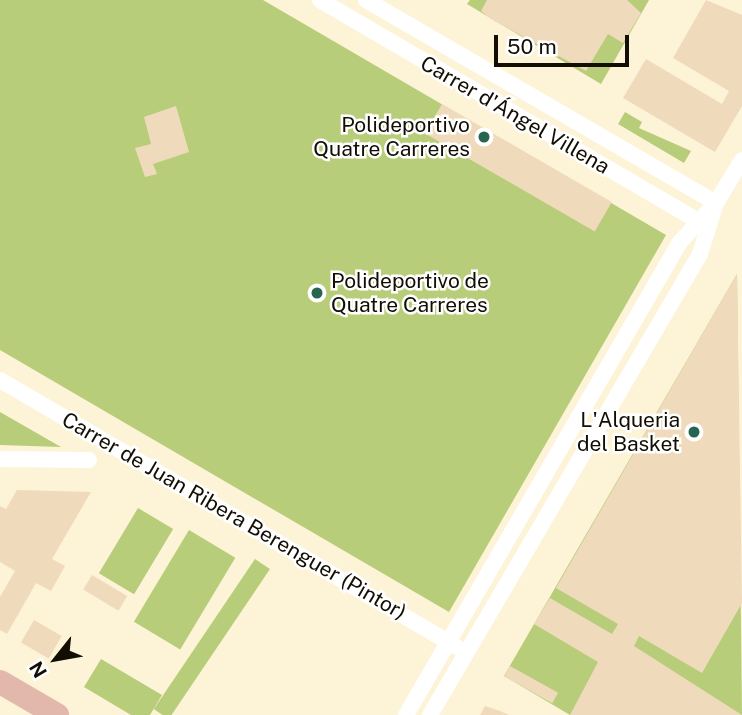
<!DOCTYPE html>
<html>
<head>
<meta charset="utf-8">
<style>
  body { margin:0 }
  #map { position:relative; width:742px; height:715px; overflow:hidden; background:#fdf3d7; font-family:"Public Sans",sans-serif }
  div>[style] { position:absolute }
  .green>* { inset:0; background:#b8cd79; transform-origin:0 0 }
  .building>* { inset:0; background:#f0dabc; transform-origin:0 0 }
  .street>* { height:16px; margin:-8px; padding:0 8px; transform-origin:8px; border-radius:8px; background:#fff }
  .primary>* { height:24px; margin:-12px; padding:0 12px; transform-origin:12px; border-radius:12px; background:#e2b8ad }
  .dots>* { width:19px; height:19px; translate:-50% -50%; box-sizing:border-box; border:4px solid #fff; border-radius:50% }
  span { translate:-50% -50%; white-space:nowrap; text-align:center; line-height:1.15; -webkit-text-stroke:5px #fff; paint-order:stroke }
  .street-label { font-size:21px; color:#120e03 }
  .poi-label { font-size:21px; color:#120e03 }
  .right { translate:-100% -50%; text-align:right }
  .left { translate:0 -50%; text-align:left }
  .north { position:absolute; left:21px; top:624px; width:70px; height:70px; -webkit-text-stroke:5px #fff; paint-order:stroke; rotate:239deg; font-size:19px; font-weight:700; line-height:28px; text-align:center; color:#120e03 }
  .north::after { content:''; display:block; margin:auto; width:24px; height:32px; background:#120e03; clip-path:polygon(50% 0,100% 100%,50% 72%,0 100%) }
  .scale { position:absolute; left:494px; top:35px; width:135px; height:32px; box-sizing:border-box; border:4px solid #120e03; border-top:0; padding-left:9px; font-size:21px; line-height:24px; white-space:nowrap; color:#120e03; -webkit-text-stroke:5px #fff; paint-order:stroke }
</style>
</head>
<body>
<div id="map">
  <div class="green">
    <div style="clip-path:polygon(0 0,263px 0,666px 235px,449px 612px,0 350px)"></div>
    <div style="clip-path:polygon(470px 0,649px 0,601px 84px,467px 4px)"></div>
    <div style="clip-path:polygon(625px 112px,642px 122px,639px 128px,691px 151px,684px 163px,618px 124px)"></div>
    <div style="clip-path:polygon(737px 274px,742px 715px,570px 715px,504px 676px)"></div>
    <div style="clip-path:polygon(0 412px,61px 447px,0 445px)"></div>
    <div style="left:138px;top:508px;width:41px;height:76px;rotate:31deg"></div>
    <div style="left:189px;top:530px;width:54px;height:107px;rotate:31deg"></div>
    <div style="left:255px;top:559px;width:18px;height:181px;rotate:34deg"></div>
    <div style="clip-path:polygon(101px 659px,162px 695px,150px 715px,131px 715px,84px 687px)"></div>
  </div>
  <div class="building">
    <div style="clip-path:polygon(487px 0,627px 0,641px 13px,623px 43px,608px 34px,586px 71px,491px 19px,481px 11px)"></div>
    <div style="clip-path:polygon(706px 0,742px 15px,742px 106px,715px 152px,623px 98px,646px 59px,722px 104px,729px 91px,673px 58px)"></div>
    <div style="left:442px;top:104px;width:196px;height:34px;rotate:30deg"></div>
    <div style="clip-path:polygon(176px 106px,189px 152px,153px 164px,157px 174px,145px 177px,135px 148px,151px 144px,144px 117px)"></div>
    <div style="clip-path:polygon(737px 274px,742px 603px,702px 673px,639px 636px,634px 646px,742px 715px,570px 715px,598px 662px,534px 624px,550px 598px,612px 634px,618px 624px,556px 588px)"></div>
    <div style="clip-path:polygon(17px 490px,91px 492px,52px 559px,65px 566px,51px 591px,36px 583px,7px 634px,0 630px,0 597px,15px 571px,0 562px,0 506px,6px 509px)"></div>
    <div style="left:92px;top:575px;width:41px;height:17px;rotate:31deg"></div>
    <div style="left:34px;top:620px;width:32px;height:26px;rotate:30deg"></div>
    <div style="left:510px;top:666px;width:55px;height:12px;rotate:29deg"></div>
    <div style="clip-path:polygon(485px 706px,500px 711px,509px 715px,480px 715px)"></div>
  </div>
  <div class="street">
    <div style="left:320px;top:0;width:446px;rotate:30.3deg"></div>
    <div style="left:366px;top:0;width:405px;rotate:30.1deg"></div>
    <div style="left:0;top:380px;width:529px;rotate:30.3deg"></div>
    <div style="left:0;top:459px;width:89px;rotate:0.6deg"></div>
    <div style="left:406px;top:715px;width:547px;rotate:-59.92deg"></div>
    <div style="left:680px;top:242px;width:53px;rotate:-47.3deg"></div>
    <div style="left:716px;top:203px;width:50px;rotate:-58.8deg"></div>
    <div style="left:430px;top:715px;width:534px;rotate:-59.64deg"></div>
    <div style="left:700px;top:254px;width:53px;rotate:-72.6deg"></div>
  </div>
  <div class="primary">
    <div style="left:0;top:682px;width:66px;rotate:30.1deg"></div>
  </div>
  <div class="dots">
    <div style="left:484px;top:137px;background:#286550"></div>
    <div style="left:317px;top:293px;background:#286550"></div>
    <div style="left:694px;top:432px;background:#286550"></div>
  </div>
  <div class="street-label">
    <span style="left:515px;top:115px;rotate:30deg">Carrer d'Ángel Villena</span>
    <span style="left:234px;top:516px;rotate:30deg">Carrer de Juan Ribera Berenguer (Pintor)</span>
  </div>
  <div class="poi-label">
    <span class="right" style="left:470px;top:137px">Polideportivo<br>Quatre Carreres</span>
    <span class="left" style="left:331px;top:293px">Polideportivo de<br>Quatre Carreres</span>
    <span class="right" style="left:680px;top:432px">L'Alqueria<br>del Basket</span>
  </div>
  <div class="north">N</div>
  <div class="scale">50 m</div>
</div>
</body>
</html>
